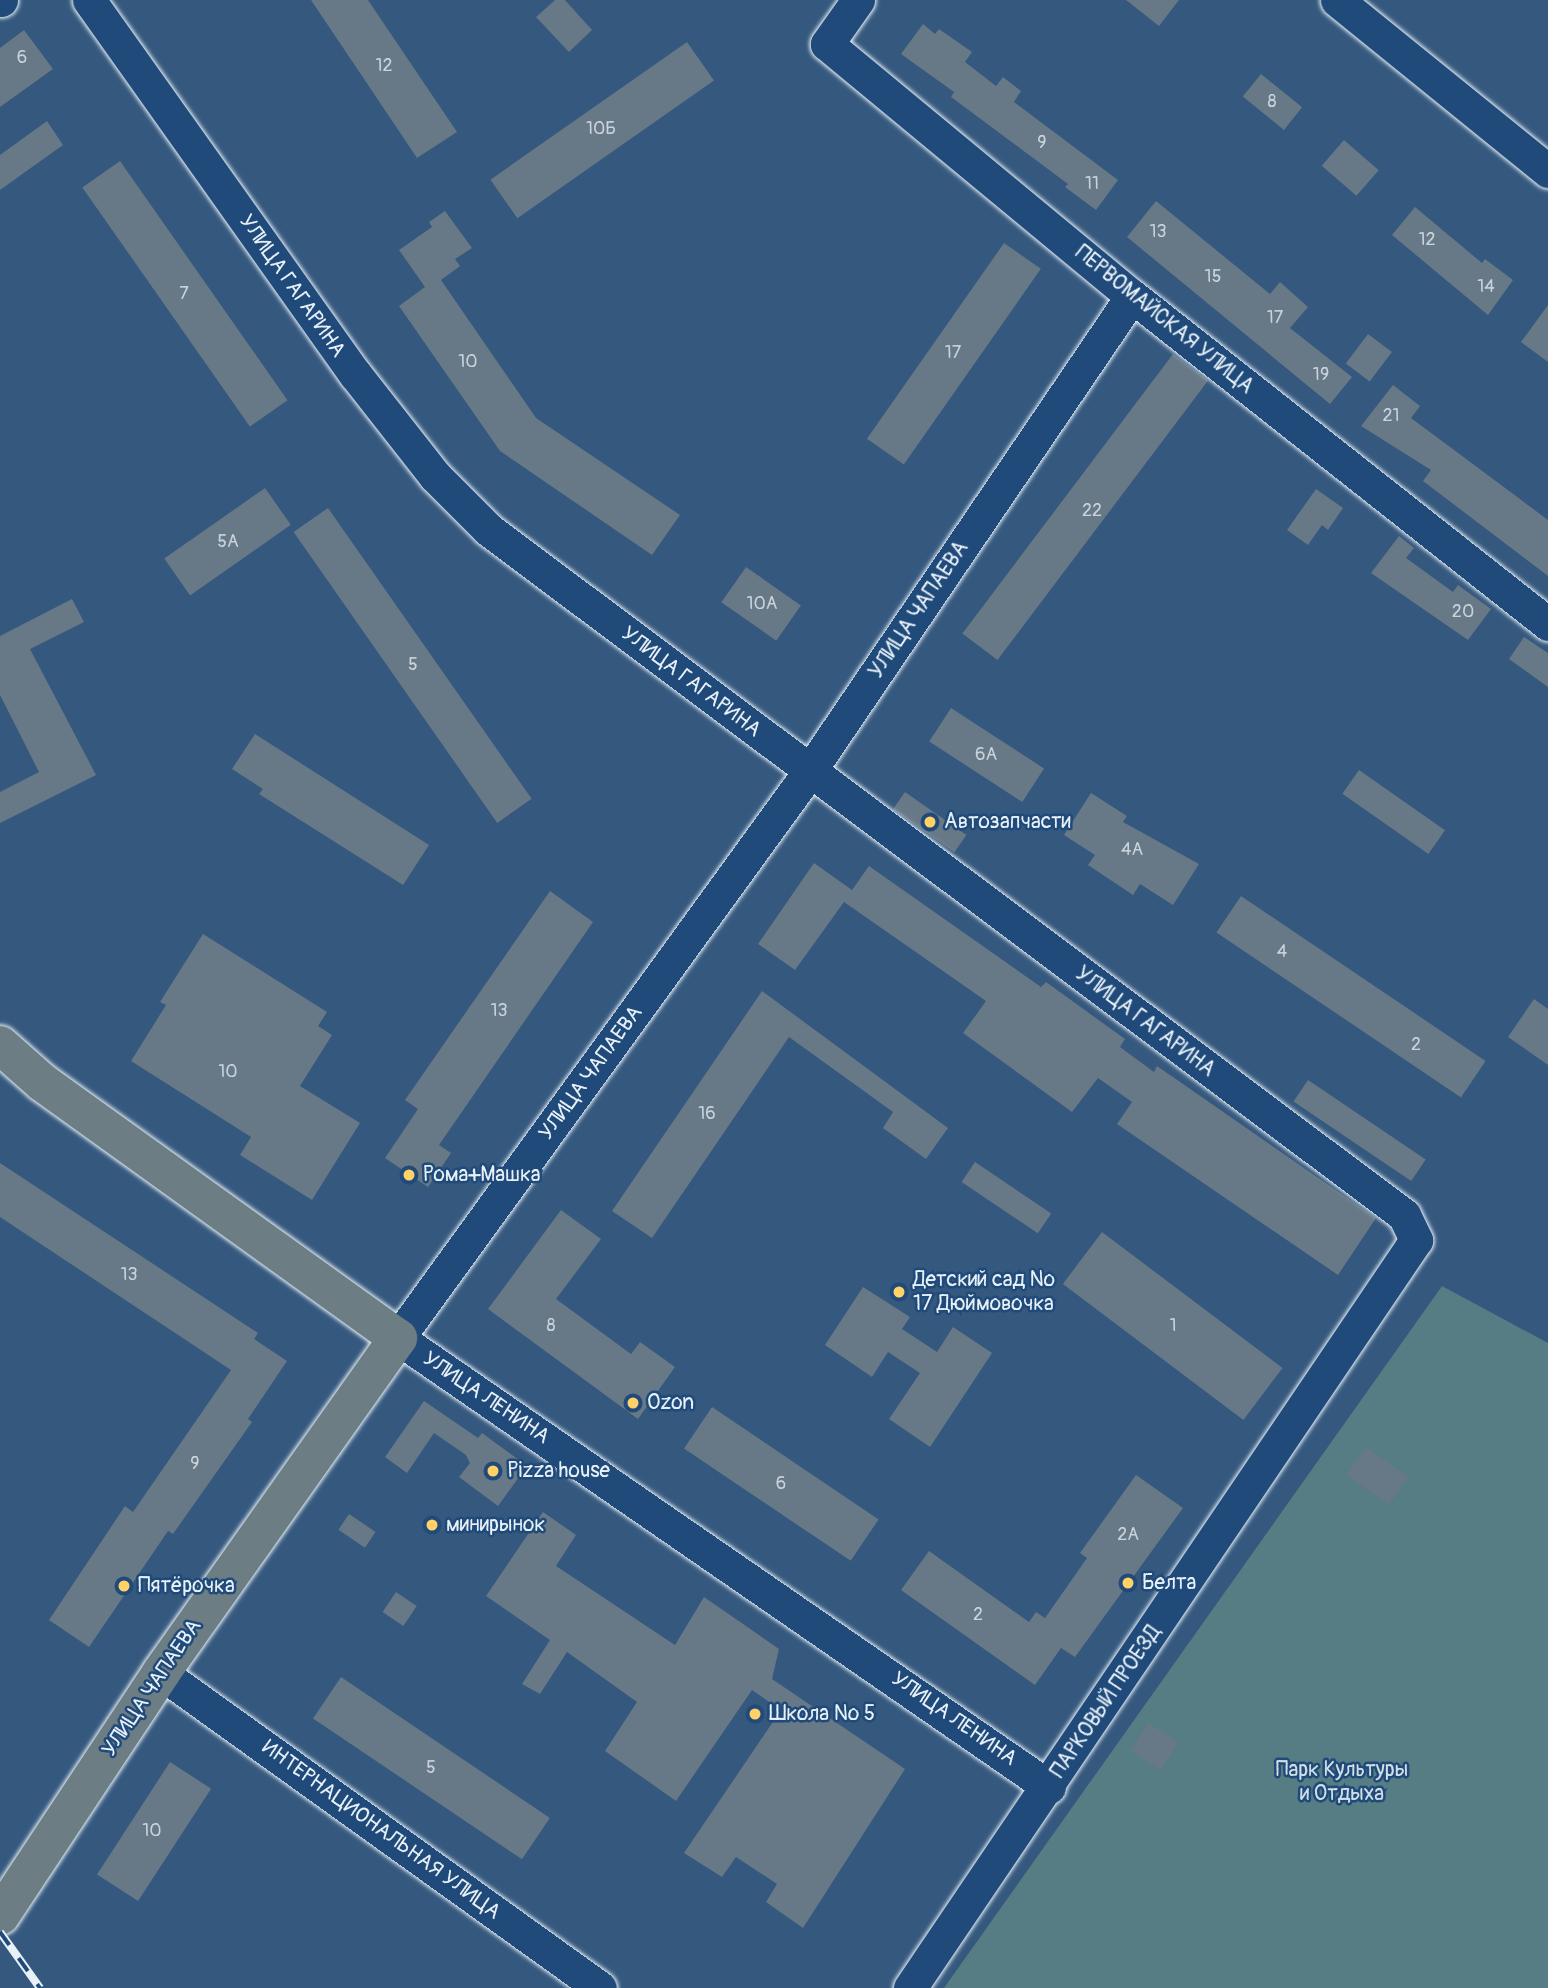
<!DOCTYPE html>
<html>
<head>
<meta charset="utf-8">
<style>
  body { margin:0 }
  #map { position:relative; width:1548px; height:1988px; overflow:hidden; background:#35587e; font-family:Pangolin,sans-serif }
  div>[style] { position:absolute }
  .green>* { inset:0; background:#567d83 }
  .building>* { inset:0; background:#677887; transform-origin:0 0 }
  .roads { filter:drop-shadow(0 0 2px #e8f1f8) drop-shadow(0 0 2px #e8f1f8) }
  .minor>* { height:33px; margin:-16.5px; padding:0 16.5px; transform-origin:16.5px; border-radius:16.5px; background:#1f4a7a }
  .major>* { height:38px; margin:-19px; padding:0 19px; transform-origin:19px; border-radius:19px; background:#6c7e84 }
  .rail>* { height:8px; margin-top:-4px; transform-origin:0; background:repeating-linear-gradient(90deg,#1f4a7a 0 16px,#e8f1f8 0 32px); box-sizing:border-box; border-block:2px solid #e8f1f8 }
  .dots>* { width:19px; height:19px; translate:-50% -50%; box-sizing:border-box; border:4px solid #1f4a7a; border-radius:50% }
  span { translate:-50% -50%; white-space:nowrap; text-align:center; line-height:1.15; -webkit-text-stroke:5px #1f4a7a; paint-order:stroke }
  .number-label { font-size:18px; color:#c8d3dc }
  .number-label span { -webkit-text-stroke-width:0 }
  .street-label { font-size:21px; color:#e8f1f8 }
  .poi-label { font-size:21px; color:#e8f1f8 }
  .left { translate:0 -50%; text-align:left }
  .park-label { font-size:21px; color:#d2e0e6 }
</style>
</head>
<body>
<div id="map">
  <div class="green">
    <div style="clip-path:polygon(1442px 1286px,1548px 1343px,1548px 1988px,944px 1988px)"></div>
  </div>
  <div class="building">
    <div style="clip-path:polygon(311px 0,368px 0,457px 132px,417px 158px)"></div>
    <div style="clip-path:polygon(555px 0,565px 0,592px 30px,569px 52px,536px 17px)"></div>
    <div style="clip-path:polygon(1126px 0,1179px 0,1159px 26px)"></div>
    <div style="clip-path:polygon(923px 24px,935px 34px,939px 29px,972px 52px,965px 62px,996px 86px,1003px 77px,1021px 91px,1014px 102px,1118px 180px,1096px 210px,1065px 187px,1068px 184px,951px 97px,954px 92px,901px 54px)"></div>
    <div style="clip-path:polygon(24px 30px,53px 69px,0 107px,0 48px)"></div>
    <div style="left:687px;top:42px;width:47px;height:240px;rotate:55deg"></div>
    <div style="left:1261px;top:74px;width:53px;height:29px;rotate:39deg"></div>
    <div style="clip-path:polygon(47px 121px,63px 145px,0 190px,0 155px)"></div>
    <div style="left:1344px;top:140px;width:46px;height:34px;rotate:41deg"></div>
    <div style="left:120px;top:161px;width:292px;height:46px;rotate:55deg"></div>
    <div style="clip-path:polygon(1156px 201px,1270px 294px,1280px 282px,1308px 307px,1290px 328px,1352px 377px,1330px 404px,1127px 237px)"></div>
    <div style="clip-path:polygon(1415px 207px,1482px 263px,1485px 259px,1513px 280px,1488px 315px,1392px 235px)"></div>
    <div style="clip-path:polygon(445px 211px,472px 248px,455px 259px,460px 266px,441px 280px,536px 418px,680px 515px,652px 555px,500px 451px,399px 306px,425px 287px,399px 250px,432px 227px,429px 222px)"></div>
    <div style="left:1004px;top:243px;width:45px;height:239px;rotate:35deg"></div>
    <div style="clip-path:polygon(1548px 305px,1548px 362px,1521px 342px)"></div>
    <div style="left:1368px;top:334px;width:30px;height:37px;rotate:37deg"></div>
    <div style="left:1173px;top:354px;width:44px;height:350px;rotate:37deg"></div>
    <div style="clip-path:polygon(1393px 385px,1420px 406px,1411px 418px,1548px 520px,1548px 576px,1423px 481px,1431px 470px,1361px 426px)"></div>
    <div style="left:265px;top:488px;width:45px;height:123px;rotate:55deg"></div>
    <div style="clip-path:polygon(1316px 489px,1343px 508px,1328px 530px,1322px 525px,1308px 545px,1287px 530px)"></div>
    <div style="left:328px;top:508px;width:355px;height:42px;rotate:55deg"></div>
    <div style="clip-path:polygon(1399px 536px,1414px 548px,1406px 558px,1453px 592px,1458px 585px,1491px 609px,1468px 640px,1371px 573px)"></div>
    <div style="left:746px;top:567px;width:67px;height:43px;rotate:35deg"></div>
    <div style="clip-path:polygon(72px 599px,84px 622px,30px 649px,96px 775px,0 823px,0 792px,39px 772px,0 695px,0 636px)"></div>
    <div style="clip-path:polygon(1524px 637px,1548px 653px,1548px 687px,1509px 659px)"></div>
    <div style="left:951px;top:708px;width:111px;height:40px;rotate:33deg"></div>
    <div style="clip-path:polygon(255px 734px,429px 845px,403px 885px,259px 794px,263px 789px,232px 769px)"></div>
    <div style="left:1359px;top:770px;width:105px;height:29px;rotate:35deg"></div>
    <div style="left:905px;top:792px;width:75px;height:21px;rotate:35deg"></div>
    <div style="clip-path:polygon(1091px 793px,1127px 816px,1123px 822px,1199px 864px,1173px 905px,1140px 884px,1133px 895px,1088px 865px,1095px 855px,1064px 835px)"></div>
    <div style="clip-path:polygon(814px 863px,852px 890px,869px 866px,1041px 987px,1046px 982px,1125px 1039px,1120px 1047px,1154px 1072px,1157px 1066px,1376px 1218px,1338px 1275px,1117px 1124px,1132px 1102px,1098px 1078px,1072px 1112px,963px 1033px,986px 1001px,844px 902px,795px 970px,758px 944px)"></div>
    <div style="clip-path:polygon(550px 891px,593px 922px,439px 1145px,451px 1153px,428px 1187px,385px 1158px,418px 1109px,405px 1100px)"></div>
    <div style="left:1241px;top:896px;width:295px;height:44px;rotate:34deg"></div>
    <div style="clip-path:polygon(203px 934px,327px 1012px,318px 1026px,332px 1035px,300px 1086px,360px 1123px,312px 1200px,240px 1155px,251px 1137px,131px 1061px,166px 1005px,160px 1002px)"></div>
    <div style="clip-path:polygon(762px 991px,948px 1128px,926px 1159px,883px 1128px,893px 1112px,789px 1037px,652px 1238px,612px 1211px)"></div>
    <div style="clip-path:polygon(1534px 999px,1548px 1009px,1548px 1065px,1508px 1037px)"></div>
    <div style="left:1308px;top:1080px;width:142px;height:26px;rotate:34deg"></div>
    <div style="left:975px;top:1162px;width:92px;height:24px;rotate:34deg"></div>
    <div style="clip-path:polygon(0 1163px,258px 1333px,254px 1339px,287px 1361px,248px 1419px,252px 1422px,173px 1534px,168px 1531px,89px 1647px,49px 1620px,125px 1506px,133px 1512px,231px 1370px,0 1217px)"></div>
    <div style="clip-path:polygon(561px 1210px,601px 1239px,556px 1299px,631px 1354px,640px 1342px,675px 1367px,638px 1419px,488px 1309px)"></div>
    <div style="left:1102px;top:1232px;width:226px;height:65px;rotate:37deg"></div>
    <div style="clip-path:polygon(863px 1287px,910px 1317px,902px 1329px,937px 1352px,953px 1327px,992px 1353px,930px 1447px,889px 1419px,920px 1373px,888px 1352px,872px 1377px,825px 1345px)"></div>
    <div style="clip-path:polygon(424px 1401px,478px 1438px,482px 1433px,527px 1466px,498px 1506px,459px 1477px,470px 1463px,466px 1455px,434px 1433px,407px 1473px,385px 1457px)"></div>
    <div style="left:712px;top:1407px;width:201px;height:50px;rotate:34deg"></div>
    <div style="left:1366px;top:1447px;width:52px;height:34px;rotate:35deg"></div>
    <div style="clip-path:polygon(1136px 1475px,1183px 1508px,1075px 1657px,1061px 1648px,1035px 1685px,901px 1590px,929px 1551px,1029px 1622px,1036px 1612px,1045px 1618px,1087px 1558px,1080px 1553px)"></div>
    <div style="clip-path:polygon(543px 1512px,576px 1535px,556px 1566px,675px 1645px,704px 1597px,779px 1649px,772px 1679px,905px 1769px,803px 1928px,766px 1902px,777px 1884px,736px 1857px,722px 1877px,684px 1853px,781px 1710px,752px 1690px,676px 1801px,605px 1751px,637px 1702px,567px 1652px,540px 1694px,522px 1684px,550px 1640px,486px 1596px)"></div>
    <div style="left:349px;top:1514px;width:32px;height:19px;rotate:34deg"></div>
    <div style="left:396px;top:1592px;width:25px;height:24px;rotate:34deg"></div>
    <div style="left:341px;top:1677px;width:252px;height:50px;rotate:34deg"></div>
    <div style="left:1148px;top:1723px;width:36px;height:33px;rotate:32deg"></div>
    <div style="left:170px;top:1762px;width:49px;height:134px;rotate:33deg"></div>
  </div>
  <div class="roads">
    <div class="minor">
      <div style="left:0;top:0;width:1px"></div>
      <div style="left:89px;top:0;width:459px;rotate:54.6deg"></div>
      <div style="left:355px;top:374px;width:130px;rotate:51.9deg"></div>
      <div style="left:435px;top:476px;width:76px;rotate:45deg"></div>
      <div style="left:489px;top:530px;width:1143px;rotate:36.82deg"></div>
      <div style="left:1404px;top:1215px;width:28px;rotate:64deg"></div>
      <div style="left:1416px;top:1240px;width:903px;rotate:124.08deg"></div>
      <div style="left:858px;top:0;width:54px;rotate:125.2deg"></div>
      <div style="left:827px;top:44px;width:396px;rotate:39.6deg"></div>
      <div style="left:1132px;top:296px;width:530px;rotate:38.25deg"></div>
      <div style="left:1337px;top:0;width:272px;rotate:39deg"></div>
      <div style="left:161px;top:1673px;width:540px;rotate:35.66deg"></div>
      <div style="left:1049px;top:1787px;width:791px;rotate:-145.41deg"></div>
      <div style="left:398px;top:1338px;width:699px;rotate:-54.01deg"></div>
      <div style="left:809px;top:772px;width:575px;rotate:-55.84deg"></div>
    </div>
    <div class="major">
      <div style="left:0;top:1045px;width:57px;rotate:41.5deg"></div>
      <div style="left:43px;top:1083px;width:437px;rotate:35.7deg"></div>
      <div style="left:398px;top:1338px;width:410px;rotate:125.3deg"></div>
      <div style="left:161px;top:1673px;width:291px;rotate:123.5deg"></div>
    </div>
  </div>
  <div class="rail">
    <div style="left:0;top:1932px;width:69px;rotate:54.5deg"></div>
  </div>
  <div class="dots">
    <div style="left:930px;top:822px;background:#ffd166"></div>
    <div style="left:409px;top:1175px;background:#ffd166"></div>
    <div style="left:899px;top:1292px;background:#ffd166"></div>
    <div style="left:633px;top:1403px;background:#ffd166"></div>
    <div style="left:493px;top:1471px;background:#ffd166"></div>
    <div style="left:432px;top:1525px;background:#ffd166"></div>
    <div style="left:1128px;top:1583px;background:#ffd166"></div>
    <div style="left:124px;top:1586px;background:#ffd166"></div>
    <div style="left:755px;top:1714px;background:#ffd166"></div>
  </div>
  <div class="number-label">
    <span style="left:22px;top:58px">6</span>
    <span style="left:384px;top:66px">12</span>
    <span style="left:1272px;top:102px">8</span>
    <span style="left:601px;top:129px">10Б</span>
    <span style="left:1042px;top:143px">9</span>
    <span style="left:1092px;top:184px">11</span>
    <span style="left:1158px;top:232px">13</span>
    <span style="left:1427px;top:240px">12</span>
    <span style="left:1213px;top:277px">15</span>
    <span style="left:1486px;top:287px">14</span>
    <span style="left:184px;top:294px">7</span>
    <span style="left:1275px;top:318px">17</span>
    <span style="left:953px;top:353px">17</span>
    <span style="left:468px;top:362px">10</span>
    <span style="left:1321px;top:375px">19</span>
    <span style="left:1391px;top:416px">21</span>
    <span style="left:1092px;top:511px">22</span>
    <span style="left:228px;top:542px">5А</span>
    <span style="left:762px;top:604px">10А</span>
    <span style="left:1463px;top:612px">20</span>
    <span style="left:413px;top:665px">5</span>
    <span style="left:986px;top:755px">6А</span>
    <span style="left:1132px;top:850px">4А</span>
    <span style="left:1282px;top:952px">4</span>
    <span style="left:499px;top:1011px">13</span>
    <span style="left:1416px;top:1045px">2</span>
    <span style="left:228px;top:1072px">10</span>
    <span style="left:707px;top:1114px">16</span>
    <span style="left:129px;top:1275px">13</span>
    <span style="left:551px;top:1326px">8</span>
    <span style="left:1173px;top:1326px">1</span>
    <span style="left:195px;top:1464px">9</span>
    <span style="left:781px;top:1484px">6</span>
    <span style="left:1128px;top:1535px">2А</span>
    <span style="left:978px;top:1615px">2</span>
    <span style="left:431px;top:1768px">5</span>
    <span style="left:152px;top:1831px">10</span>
  </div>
  <div class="street-label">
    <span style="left:292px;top:286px;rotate:55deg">УЛИЦА ГАГАРИНА</span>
    <span style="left:1164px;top:320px;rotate:39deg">ПЕРВОМАЙСКАЯ УЛИЦА</span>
    <span style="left:919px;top:610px;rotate:-56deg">УЛИЦА ЧАПАЕВА</span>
    <span style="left:691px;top:682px;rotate:37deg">УЛИЦА ГАГАРИНА</span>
    <span style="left:1145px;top:1022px;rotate:37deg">УЛИЦА ГАГАРИНА</span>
    <span style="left:591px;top:1073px;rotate:-54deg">УЛИЦА ЧАПАЕВА</span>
    <span style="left:486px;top:1398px;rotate:34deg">УЛИЦА ЛЕНИНА</span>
    <span style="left:152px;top:1688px;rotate:-56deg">УЛИЦА ЧАПАЕВА</span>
    <span style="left:1106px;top:1702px;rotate:-56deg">ПАРКОВЫЙ ПРОЕЗД</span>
    <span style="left:954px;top:1719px;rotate:35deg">УЛИЦА ЛЕНИНА</span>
    <span style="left:381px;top:1830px;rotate:36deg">ИНТЕРНАЦИОНАЛЬНАЯ УЛИЦА</span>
  </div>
  <div class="poi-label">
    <span class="left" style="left:944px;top:822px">Автозапчасти</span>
    <span class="left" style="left:423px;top:1175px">Рома+Машка</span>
    <span class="left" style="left:913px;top:1292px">Детский сад №<br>17 Дюймовочка</span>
    <span class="left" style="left:647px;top:1403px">Ozon</span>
    <span class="left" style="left:507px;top:1471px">Pizza house</span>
    <span class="left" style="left:446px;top:1525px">минирынок</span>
    <span class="left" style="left:1142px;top:1583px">Белта</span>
    <span class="left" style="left:138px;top:1586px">Пятёрочка</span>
    <span class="left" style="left:769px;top:1714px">Школа № 5</span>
  </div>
  <div class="park-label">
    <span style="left:1342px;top:1782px">Парк Культуры<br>и Отдыха</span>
  </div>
</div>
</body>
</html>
